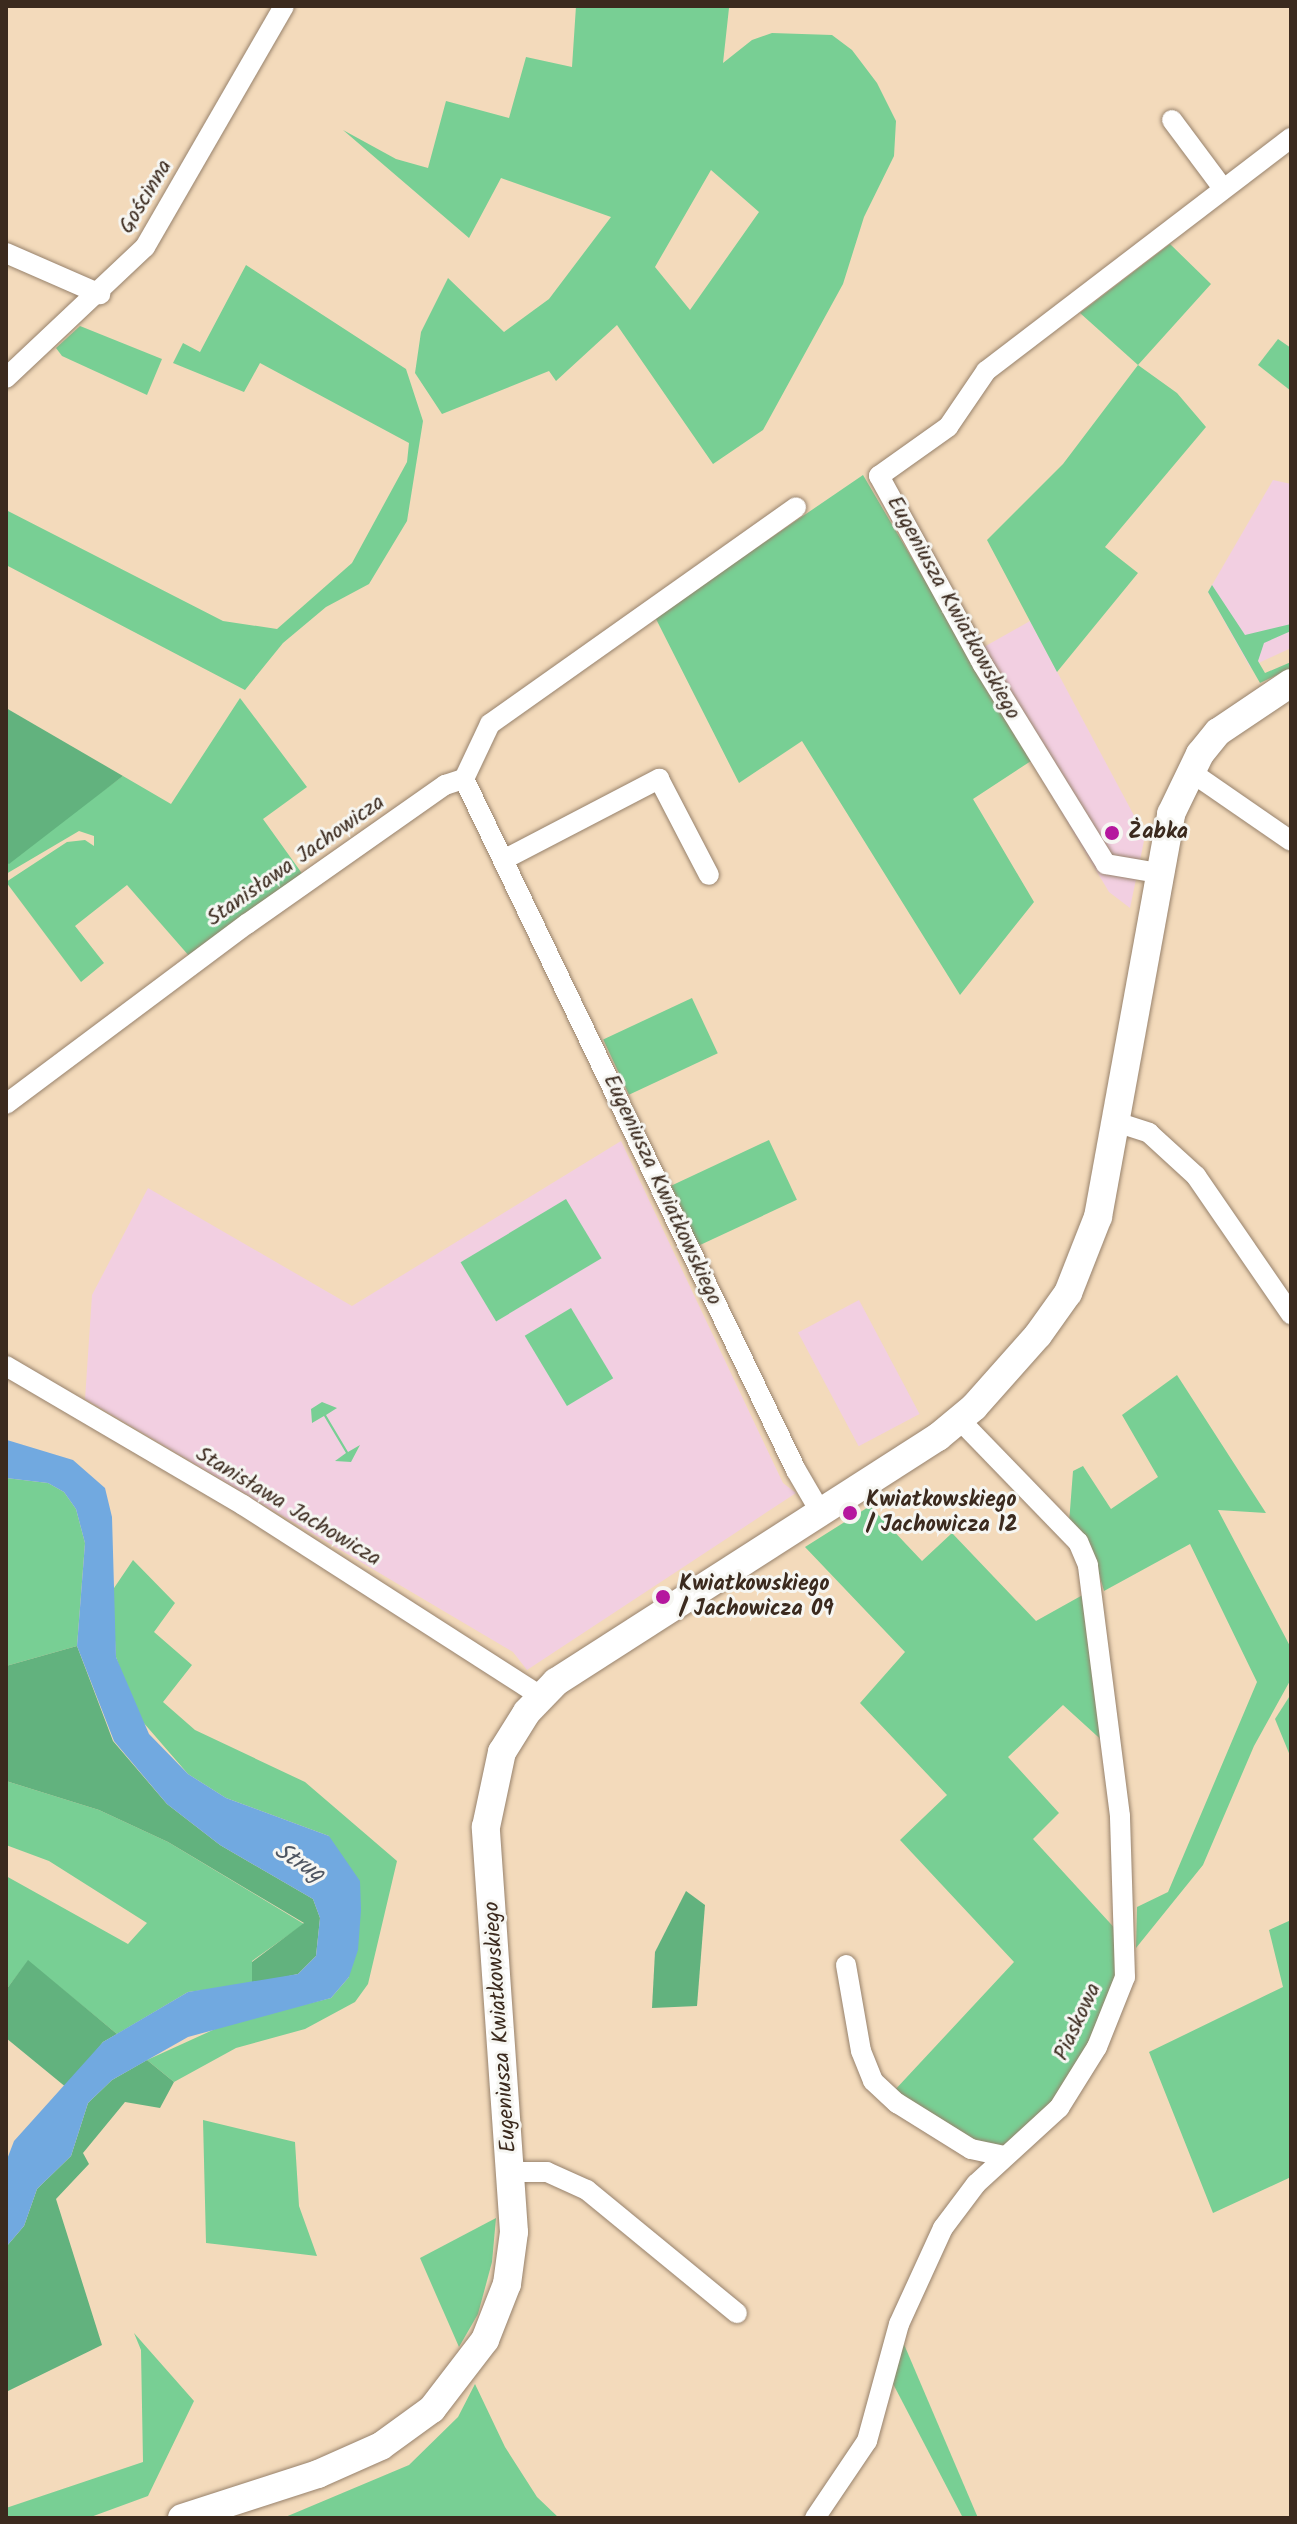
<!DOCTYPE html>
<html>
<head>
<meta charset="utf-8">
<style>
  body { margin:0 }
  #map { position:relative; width:1297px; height:2524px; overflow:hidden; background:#f3dabb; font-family:Kalam,sans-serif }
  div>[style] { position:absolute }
  .built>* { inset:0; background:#f2cfe1; transform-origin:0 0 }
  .green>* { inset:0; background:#78cf94; transform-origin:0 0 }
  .forest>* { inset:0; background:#62b27e }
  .water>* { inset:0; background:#71a9e0 }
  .roads { filter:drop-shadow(0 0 2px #97826c) drop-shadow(0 0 2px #97826c) }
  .street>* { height:20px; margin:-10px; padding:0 10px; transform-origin:10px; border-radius:10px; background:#fff }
  .secondary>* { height:28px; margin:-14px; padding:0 14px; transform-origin:14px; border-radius:14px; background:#fff }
  .dots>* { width:22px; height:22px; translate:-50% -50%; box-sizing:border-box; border:4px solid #f6f6f2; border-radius:50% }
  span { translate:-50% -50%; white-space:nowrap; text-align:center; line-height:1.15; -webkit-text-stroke:6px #f6f6f2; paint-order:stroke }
  .street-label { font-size:22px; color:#3b2a1e }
  .poi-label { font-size:22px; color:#3b2a1e; font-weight:700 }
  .left { translate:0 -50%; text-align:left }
  .water-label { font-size:24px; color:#4e5662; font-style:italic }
  .frame { position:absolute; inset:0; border:8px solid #3b2a1e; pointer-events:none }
</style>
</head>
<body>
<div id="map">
  <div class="built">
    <div style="clip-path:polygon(1273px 480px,1291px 484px,1291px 648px,1250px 667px,1208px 592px)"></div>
    <div style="clip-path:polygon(1030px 621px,1145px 836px,1130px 908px,1109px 892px,968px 656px)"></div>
    <div style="clip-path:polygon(621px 1141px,783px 1483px,796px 1493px,527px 1670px,513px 1652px,85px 1399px,92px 1295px,148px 1188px,352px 1306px)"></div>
    <div style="left:859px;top:1300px;width:129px;height:69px;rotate:62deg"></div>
  </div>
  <div class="green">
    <div style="clip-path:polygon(evenodd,576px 6px,729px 8px,723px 63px,752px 40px,772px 33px,832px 35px,852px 50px,877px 83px,896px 121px,894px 156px,864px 217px,843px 284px,763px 430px,713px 464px,617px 325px,556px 381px,549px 371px,442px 414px,415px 373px,421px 332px,448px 278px,504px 332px,549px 299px,611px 217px,501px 178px,469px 238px,343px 130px,396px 159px,428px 168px,446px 101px,509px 118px,526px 57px,572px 67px,576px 6px,711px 170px,759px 212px,690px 310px,655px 267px,711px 170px)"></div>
    <div style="clip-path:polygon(1170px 244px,1211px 284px,1138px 365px,1177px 393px,1206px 427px,1105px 547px,1138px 573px,1057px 672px,987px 540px,1063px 464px,1138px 365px,1080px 313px)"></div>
    <div style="clip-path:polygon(246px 265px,406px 369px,423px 421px,407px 521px,369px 584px,326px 607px,283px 643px,245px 690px,6px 565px,6px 510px,223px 621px,277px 629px,352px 563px,407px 462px,409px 443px,260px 363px,244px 392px,173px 363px,183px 343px,200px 352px)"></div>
    <div style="clip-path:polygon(80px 326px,162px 359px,147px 395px,62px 356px,56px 348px)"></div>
    <div style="clip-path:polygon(1278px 339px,1291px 348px,1291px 391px,1258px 365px)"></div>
    <div style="clip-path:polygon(863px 475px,1031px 761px,973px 799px,1034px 902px,960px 995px,802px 741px,739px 783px,655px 617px)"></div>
    <div style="clip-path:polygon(1212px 585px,1245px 635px,1291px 624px,1291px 631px,1264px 643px,1258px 661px,1265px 673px,1291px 662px,1291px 668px,1260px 683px,1208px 592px)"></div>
    <div style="clip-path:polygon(240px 698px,307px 787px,263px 819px,306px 879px,190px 957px,127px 885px,75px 926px,104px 963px,81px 982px,6px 882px,67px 842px,85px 840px,94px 846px,94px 836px,79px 831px,6px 874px,6px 862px,123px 776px,171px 804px)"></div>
    <div style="left:692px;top:998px;width:61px;height:98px;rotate:65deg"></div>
    <div style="left:769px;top:1140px;width:66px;height:108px;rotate:65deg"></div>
    <div style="left:566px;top:1199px;width:69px;height:123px;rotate:59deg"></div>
    <div style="left:571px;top:1308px;width:82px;height:54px;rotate:59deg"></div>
    <div style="clip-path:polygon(1177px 1375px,1266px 1513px,1218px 1510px,1291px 1648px,1291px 1679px,1254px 1746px,1203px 1865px,1136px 1948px,1137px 1907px,1168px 1892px,1257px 1682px,1190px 1544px,1104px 1591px,1096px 1563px,1069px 1523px,1073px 1471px,1083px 1466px,1111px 1509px,1158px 1477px,1122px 1415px)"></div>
    <div style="clip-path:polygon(322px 1402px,337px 1408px,326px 1415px,348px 1452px,360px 1445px,351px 1462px,335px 1461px,346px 1453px,324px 1416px,312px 1423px,311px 1409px)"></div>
    <div style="clip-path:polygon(6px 1478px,48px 1483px,64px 1492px,76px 1509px,85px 1543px,77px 1646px,6px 1666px)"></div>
    <div style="clip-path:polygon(870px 1506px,922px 1561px,952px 1533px,1036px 1621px,1088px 1592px,1107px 1745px,1063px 1705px,1008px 1757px,1059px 1813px,1033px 1839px,1120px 1934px,1120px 1981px,1093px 2045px,1060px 2094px,1012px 2143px,993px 2148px,980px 2147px,893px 2092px,1014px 1962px,900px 1840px,947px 1795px,860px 1703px,905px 1652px,805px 1547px)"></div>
    <div style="clip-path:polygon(133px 1560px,175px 1603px,154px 1632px,192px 1665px,163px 1702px,195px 1730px,305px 1782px,397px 1861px,368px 1984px,355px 2002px,305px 2029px,236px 2048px,174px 2082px,147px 2060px,226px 2024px,331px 1998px,349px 1977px,329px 1836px,226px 1798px,188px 1774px,136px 1714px,116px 1657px,112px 1591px)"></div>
    <div style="clip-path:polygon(1291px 1694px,1291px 1758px,1275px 1719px)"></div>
    <div style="clip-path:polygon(6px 1781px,99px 1810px,168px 1842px,304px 1924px,252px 1961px,252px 1984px,188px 1992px,117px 2034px,28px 1961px,6px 1990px,6px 1876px,128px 1944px,147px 1923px,49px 1861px,6px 1845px)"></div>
    <div style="clip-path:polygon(1291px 1920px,1291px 2177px,1213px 2213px,1149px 2052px,1283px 1987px,1269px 1930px)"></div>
    <div style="clip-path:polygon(203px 2120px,295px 2142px,299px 2206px,317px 2256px,206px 2243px)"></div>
    <div style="clip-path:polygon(496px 2218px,492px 2262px,478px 2314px,459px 2347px,420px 2258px)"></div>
    <div style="clip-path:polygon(134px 2333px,194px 2401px,148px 2496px,88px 2518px,6px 2518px,6px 2508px,143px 2462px,141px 2350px)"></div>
    <div style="clip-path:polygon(900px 2335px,978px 2518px,963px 2518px,890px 2378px)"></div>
    <div style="clip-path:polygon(475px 2384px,505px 2447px,537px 2497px,559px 2518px,283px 2518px,409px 2465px,458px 2417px)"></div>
  </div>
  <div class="forest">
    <div style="clip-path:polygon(6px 708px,123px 776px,9px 864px,6px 862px)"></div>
    <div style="clip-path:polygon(77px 1646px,113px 1741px,167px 1804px,220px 1845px,313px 1899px,320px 1918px,316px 1956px,298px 1974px,252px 1984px,252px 1962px,304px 1923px,168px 1842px,99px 1810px,6px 1781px,6px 1666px)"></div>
    <div style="clip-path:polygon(686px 1891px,705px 1905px,697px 2006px,652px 2008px,655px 1952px)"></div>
    <div style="clip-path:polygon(28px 1960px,117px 2034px,103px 2042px,67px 2088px,6px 2038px,6px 1990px)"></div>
    <div style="clip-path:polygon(147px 2060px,174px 2082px,160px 2108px,125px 2102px,83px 2153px,89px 2164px,56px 2199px,102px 2345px,6px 2392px,6px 2247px,24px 2226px,37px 2189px,71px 2156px,88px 2103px,112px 2080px)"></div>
  </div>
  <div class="water">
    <div style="clip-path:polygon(7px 1440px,73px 1460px,105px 1488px,112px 1517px,116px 1657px,149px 1734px,188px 1774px,226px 1798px,329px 1836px,360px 1881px,361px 1910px,358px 1950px,349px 1977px,331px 1998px,188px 2037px,112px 2080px,88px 2103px,71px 2156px,37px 2189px,24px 2226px,6px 2247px,6px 2162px,14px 2141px,103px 2042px,188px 1992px,298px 1974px,316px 1956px,320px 1918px,313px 1899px,220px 1845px,167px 1804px,114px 1741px,77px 1646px,85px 1543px,76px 1509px,64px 1492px,48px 1483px,6px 1478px)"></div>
  </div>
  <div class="roads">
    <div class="street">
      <div style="left:1172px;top:120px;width:84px;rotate:53.3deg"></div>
      <div style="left:6px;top:253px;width:103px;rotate:23.6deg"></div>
      <div style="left:6px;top:378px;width:191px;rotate:-43.3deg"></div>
      <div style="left:145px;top:247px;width:278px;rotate:-60deg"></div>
      <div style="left:1191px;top:772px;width:121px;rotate:34.6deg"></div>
      <div style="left:464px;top:779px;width:767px;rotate:64.34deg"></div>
      <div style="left:796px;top:1470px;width:50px;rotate:59.8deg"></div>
      <div style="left:464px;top:779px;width:61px;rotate:-64.7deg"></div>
      <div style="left:490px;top:724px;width:375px;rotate:-35.3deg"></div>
      <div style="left:505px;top:859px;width:174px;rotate:-27.5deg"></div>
      <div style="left:659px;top:779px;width:108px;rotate:62.5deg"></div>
      <div style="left:1158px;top:873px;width:53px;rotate:-170.2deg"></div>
      <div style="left:1106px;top:864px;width:234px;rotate:-121.7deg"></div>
      <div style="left:983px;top:665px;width:216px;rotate:-118.8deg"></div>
      <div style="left:879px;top:476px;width:85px;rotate:-35.4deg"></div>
      <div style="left:948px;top:427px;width:68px;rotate:-55.8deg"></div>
      <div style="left:986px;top:371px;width:384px;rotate:-37.4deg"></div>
      <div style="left:6px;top:1104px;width:301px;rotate:-36.8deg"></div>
      <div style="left:247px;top:924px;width:242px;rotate:-35.1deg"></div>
      <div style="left:445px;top:785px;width:20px;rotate:-18deg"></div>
      <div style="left:1116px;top:1122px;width:35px;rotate:18deg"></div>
      <div style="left:1149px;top:1133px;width:64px;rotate:42.5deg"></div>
      <div style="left:1196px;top:1176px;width:168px;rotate:55.5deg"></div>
      <div style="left:6px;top:1366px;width:275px;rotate:30.4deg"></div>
      <div style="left:243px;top:1505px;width:354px;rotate:32.7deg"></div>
      <div style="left:846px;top:1965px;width:87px;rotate:80.1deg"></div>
      <div style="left:861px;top:2051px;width:32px;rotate:68deg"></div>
      <div style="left:873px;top:2081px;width:33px;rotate:43deg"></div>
      <div style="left:897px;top:2103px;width:87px;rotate:31.9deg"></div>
      <div style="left:971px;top:2149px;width:33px;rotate:12deg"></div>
      <div style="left:512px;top:2172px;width:35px"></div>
      <div style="left:547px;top:2172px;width:44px;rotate:24.2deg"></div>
      <div style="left:587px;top:2190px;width:194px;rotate:39.4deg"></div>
      <div style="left:815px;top:2518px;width:93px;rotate:-56deg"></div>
      <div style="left:867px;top:2441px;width:121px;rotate:-74.7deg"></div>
      <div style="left:899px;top:2324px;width:106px;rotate:-65.4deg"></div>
      <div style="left:943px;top:2228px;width:55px;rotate:-53.1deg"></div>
      <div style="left:976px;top:2184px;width:113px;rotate:-42.5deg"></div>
      <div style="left:1059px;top:2108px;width:72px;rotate:-58.1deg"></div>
      <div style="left:1097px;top:2047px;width:75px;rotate:-68.2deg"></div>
      <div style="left:1125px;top:1977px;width:161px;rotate:-91.8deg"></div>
      <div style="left:1120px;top:1816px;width:253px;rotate:-97.3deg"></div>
      <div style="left:1088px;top:1565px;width:25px;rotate:-113deg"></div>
      <div style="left:1078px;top:1542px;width:171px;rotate:-134.1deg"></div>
    </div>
    <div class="secondary">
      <div style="left:182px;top:2518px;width:143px;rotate:-17.9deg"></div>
      <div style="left:318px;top:2474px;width:69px;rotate:-24deg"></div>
      <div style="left:381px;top:2446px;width:63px;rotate:-36deg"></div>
      <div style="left:432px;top:2409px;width:87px;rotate:-52.5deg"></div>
      <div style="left:485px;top:2340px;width:60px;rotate:-68.6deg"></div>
      <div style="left:507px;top:2284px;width:52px;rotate:-82.3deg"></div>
      <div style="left:514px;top:2232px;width:406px;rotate:-94deg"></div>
      <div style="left:486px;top:1827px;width:77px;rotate:-78deg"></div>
      <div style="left:502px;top:1752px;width:47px;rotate:-58deg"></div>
      <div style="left:527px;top:1712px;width:42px;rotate:-46deg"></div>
      <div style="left:556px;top:1682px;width:454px;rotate:-32.7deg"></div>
      <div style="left:938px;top:1437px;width:47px;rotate:-39.8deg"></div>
      <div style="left:974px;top:1407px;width:96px;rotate:-48.4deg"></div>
      <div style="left:1038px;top:1335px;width:52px;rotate:-54.5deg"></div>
      <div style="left:1068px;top:1293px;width:82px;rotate:-68.5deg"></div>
      <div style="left:1098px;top:1217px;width:410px;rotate:-79.7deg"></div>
      <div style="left:1171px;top:814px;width:67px;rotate:-64.2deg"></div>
      <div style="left:1200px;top:754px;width:28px;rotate:-51deg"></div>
      <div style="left:1218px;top:732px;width:88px;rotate:-33.9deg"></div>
    </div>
  </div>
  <div class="dots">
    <div style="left:1112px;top:833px;background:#b5179e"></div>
    <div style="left:850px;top:1513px;background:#b5179e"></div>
    <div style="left:663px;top:1597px;background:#b5179e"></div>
  </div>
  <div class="street-label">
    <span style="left:146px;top:197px;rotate:-59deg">Gościnna</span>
    <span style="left:953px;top:608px;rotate:61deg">Eugeniusza Kwiatkowskiego</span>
    <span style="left:296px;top:861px;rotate:-35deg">Stanisława Jachowicza</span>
    <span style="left:662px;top:1190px;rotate:65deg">Eugeniusza Kwiatkowskiego</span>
    <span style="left:288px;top:1507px;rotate:31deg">Stanisława Jachowicza</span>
    <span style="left:1078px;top:2022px;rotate:-65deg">Piaskowa</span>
    <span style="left:501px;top:2027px;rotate:-94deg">Eugeniusza Kwiatkowskiego</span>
  </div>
  <div class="poi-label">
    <span class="left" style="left:1128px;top:833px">Żabka</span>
    <span class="left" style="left:866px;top:1513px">Kwiatkowskiego<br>/ Jachowicza 12</span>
    <span class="left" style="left:679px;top:1597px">Kwiatkowskiego<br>/ Jachowicza 09</span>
  </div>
  <div class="water-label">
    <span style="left:299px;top:1863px;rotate:32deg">Strug</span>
  </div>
  <div class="frame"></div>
</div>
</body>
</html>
